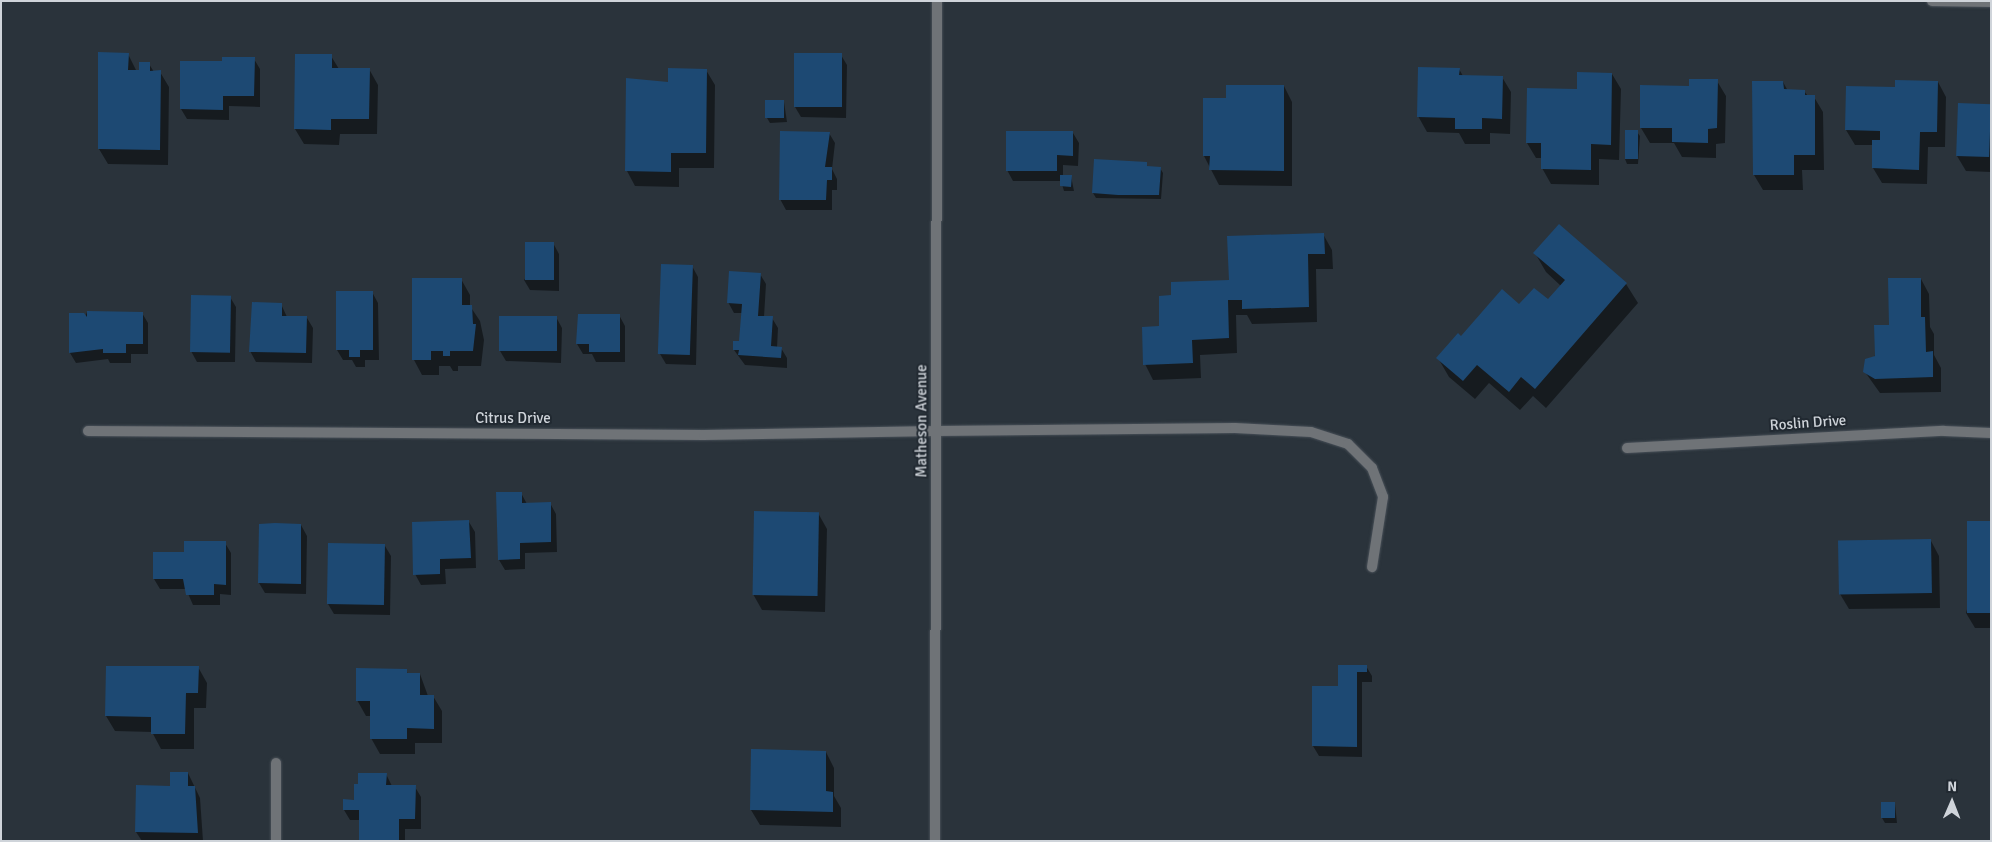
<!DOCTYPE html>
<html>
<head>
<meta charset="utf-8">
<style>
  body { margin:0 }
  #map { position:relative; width:1992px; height:842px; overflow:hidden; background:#2a333b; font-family:Signika,sans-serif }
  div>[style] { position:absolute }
  .shadow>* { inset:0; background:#0007 }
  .building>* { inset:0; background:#1d4973; transform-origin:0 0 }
  .roads { filter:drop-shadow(0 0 1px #485058) drop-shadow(0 0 1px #485058) }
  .lane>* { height:10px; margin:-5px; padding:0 5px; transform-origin:5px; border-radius:5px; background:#6f7377 }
  .street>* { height:10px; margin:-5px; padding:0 5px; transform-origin:5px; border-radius:5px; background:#6f7377 }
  span { translate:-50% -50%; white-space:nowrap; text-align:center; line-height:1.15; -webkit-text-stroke:4px #212931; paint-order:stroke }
  .street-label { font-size:15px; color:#cfd4da }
  .frame { position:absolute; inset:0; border:2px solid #cfd4da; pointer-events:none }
  .north { position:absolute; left:1927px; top:777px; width:50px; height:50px; -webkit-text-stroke:4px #212931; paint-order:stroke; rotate:1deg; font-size:14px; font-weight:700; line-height:20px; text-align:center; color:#cfd4da }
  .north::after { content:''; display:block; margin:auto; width:18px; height:22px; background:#cfd4da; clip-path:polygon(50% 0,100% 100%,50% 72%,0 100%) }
</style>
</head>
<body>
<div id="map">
  <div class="shadow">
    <div style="clip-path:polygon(128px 54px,137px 72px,149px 64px,154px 72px,160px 72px,169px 87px,168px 165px,108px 164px,99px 149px)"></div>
    <div style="clip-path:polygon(296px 55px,331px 56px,339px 69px,369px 69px,378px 85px,377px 134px,340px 134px,339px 145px,304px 144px,295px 129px)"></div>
    <div style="clip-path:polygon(841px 55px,847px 65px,846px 118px,801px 117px,795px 107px)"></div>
    <div style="clip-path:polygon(254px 59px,260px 69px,260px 107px,229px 106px,229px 120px,187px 119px,181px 109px,224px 62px)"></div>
    <div style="clip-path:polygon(1459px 69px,1463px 76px,1502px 77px,1511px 92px,1510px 134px,1490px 133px,1490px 144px,1465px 144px,1459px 133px,1427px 132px,1418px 116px)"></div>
    <div style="clip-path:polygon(706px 70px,715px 85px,714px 168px,679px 168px,679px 187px,635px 186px,627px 171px,627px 80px,669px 83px)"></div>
    <div style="clip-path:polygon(1612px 74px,1621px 89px,1619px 160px,1599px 159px,1599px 185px,1551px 184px,1542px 168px,1542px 158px,1536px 158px,1527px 143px,1578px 90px)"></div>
    <div style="clip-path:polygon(1717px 81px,1726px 96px,1725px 143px,1716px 144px,1716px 158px,1682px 157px,1674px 143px,1650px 143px,1641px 128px,1691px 87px)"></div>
    <div style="clip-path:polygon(1783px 82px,1788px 91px,1804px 91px,1808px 96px,1814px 97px,1823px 112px,1824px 170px,1802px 170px,1803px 190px,1763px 190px,1754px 175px)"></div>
    <div style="clip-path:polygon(1938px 82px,1946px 97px,1945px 147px,1928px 147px,1927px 184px,1882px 183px,1873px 168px,1873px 145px,1855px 145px,1846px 130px,1896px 88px)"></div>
    <div style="clip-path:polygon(1284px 86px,1292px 102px,1292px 186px,1219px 185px,1204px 156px,1227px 99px)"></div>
    <div style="clip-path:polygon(784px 102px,787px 122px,770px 123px,767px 118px)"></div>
    <div style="clip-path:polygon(1959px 105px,1991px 106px,1991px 172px,1966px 171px,1957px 156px)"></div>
    <div style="clip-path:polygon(1637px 132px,1640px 136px,1638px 164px,1627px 164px,1625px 159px)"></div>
    <div style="clip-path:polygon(829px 133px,835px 143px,832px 169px,837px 179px,837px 190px,832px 190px,832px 210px,786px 210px,780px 199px)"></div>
    <div style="clip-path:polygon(1073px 133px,1079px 143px,1078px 166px,1063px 165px,1063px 176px,1071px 176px,1074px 191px,1064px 191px,1061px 181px,1013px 181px,1007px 170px)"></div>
    <div style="clip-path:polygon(1146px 164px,1148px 167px,1160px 168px,1163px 173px,1161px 199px,1096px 198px,1093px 193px)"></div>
    <div style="clip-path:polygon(1323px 234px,1332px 250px,1333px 269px,1316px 269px,1317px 322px,1252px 324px,1247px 315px,1236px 315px,1237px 353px,1200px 355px,1201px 378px,1153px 380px,1145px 364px,1172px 297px,1230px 281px)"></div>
    <div style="clip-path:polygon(553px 243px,559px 254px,559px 291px,530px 290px,524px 280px)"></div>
    <div style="clip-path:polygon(1535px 253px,1626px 284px,1638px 303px,1546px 408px,1533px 396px,1520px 410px,1489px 383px,1475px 399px,1449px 377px,1438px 358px,1461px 337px,1519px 306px,1548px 301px,1561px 286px,1546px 272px)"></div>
    <div style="clip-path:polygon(662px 266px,692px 266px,698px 277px,696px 365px,666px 364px,660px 354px)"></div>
    <div style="clip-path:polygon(760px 274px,766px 284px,764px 317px,772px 318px,778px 328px,777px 348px,781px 348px,787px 358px,787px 368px,745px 365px,734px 350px,735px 342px,740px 342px,742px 313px,734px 313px,728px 302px)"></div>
    <div style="clip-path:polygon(413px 279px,461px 279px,470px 295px,470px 306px,480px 321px,484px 340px,481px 366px,458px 366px,458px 371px,453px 371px,450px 366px,439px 366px,439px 375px,422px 375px,414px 360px)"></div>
    <div style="clip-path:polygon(1921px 279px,1929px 294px,1930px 327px,1934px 334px,1934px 355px,1941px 368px,1941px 392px,1880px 393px,1865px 372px)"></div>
    <div style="clip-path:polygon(372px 292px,378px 303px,379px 360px,365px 360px,365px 367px,356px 367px,352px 360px,343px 360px,337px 350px)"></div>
    <div style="clip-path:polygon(230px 297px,236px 307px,235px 362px,197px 362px,191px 351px)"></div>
    <div style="clip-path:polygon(281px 304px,287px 317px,307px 318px,313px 328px,312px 363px,256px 362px,250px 351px)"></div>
    <div style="clip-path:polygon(87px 312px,142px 313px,148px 323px,148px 354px,131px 354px,131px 363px,110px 363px,108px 359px,76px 363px,70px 353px)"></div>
    <div style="clip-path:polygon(619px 315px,625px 326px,625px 362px,596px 362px,592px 354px,583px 354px,577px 344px)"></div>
    <div style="clip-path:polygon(556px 317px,562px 328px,561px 363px,506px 361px,500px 351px)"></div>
    <div style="clip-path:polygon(521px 493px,527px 504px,550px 503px,556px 514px,557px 552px,525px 553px,525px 569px,505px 570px,499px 560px)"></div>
    <div style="clip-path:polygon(818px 513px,827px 529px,825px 612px,762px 610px,753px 594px)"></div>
    <div style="clip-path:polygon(469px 522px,475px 532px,476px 568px,445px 569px,446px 584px,421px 585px,415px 574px)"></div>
    <div style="clip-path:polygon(1991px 522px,1991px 628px,1975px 628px,1966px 613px)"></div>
    <div style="clip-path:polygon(301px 525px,307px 536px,306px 594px,265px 593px,259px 583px)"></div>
    <div style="clip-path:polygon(1931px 541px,1939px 556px,1940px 608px,1849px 609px,1840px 594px)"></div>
    <div style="clip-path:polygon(225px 543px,231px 553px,231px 595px,220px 594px,220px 605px,193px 605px,186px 589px,160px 589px,154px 579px,185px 553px)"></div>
    <div style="clip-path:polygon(385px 546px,391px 556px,390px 615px,334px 614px,328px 604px)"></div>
    <div style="clip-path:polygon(1339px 666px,1366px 666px,1372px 676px,1372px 682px,1362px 682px,1362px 757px,1319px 756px,1313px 746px,1339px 687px)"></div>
    <div style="clip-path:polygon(107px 667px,198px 667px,207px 683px,206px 708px,194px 708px,194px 749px,161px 749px,152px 732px,115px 731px,106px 716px)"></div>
    <div style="clip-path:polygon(406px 670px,408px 674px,420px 674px,428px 696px,433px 696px,442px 711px,442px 743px,415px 743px,415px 754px,380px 754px,371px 738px,371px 716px,366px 716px,357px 700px)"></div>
    <div style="clip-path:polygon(826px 752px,834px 768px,834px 796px,841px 808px,841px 827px,760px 825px,751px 810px)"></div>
    <div style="clip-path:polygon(188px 773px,200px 798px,203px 841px,142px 841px,136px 832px,171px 787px)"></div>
    <div style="clip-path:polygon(386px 774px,392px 786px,415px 787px,421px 797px,421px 829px,405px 829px,405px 841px,360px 841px,360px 820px,350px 820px,344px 810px)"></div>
    <div style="clip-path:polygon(1895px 804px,1897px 823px,1885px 823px,1882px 818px)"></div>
  </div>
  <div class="building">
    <div style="clip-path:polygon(98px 52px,129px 53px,128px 70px,139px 70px,139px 62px,150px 62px,150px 71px,161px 70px,160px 150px,98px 149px)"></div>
    <div style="left:794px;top:53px;width:48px;height:54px"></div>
    <div style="clip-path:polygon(295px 54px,332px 54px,332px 68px,370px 68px,369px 119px,331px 119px,331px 130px,294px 129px)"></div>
    <div style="clip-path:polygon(222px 57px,255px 57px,254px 96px,223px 96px,223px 110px,180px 109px,180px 61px,222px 61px)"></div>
    <div style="clip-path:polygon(1418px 67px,1460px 68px,1459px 75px,1503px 76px,1502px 119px,1482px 118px,1482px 129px,1455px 129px,1455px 118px,1417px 117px)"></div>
    <div style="clip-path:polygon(668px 68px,707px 69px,706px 153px,671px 153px,671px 172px,625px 171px,626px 78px,668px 82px)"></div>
    <div style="clip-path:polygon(1577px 72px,1612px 73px,1611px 145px,1591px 144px,1591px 170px,1541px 169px,1541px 143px,1526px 143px,1527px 88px,1577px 89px)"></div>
    <div style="clip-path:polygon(1689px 79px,1718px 79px,1717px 128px,1708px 129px,1708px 143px,1672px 142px,1672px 128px,1640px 128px,1640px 85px,1689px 86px)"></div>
    <div style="clip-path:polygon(1895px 80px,1938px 81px,1937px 132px,1920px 132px,1919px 170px,1872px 168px,1872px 140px,1880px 140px,1880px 131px,1845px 130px,1846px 86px,1895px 87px)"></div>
    <div style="clip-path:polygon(1752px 81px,1783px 81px,1784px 89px,1805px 90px,1805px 95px,1815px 95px,1815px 155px,1794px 155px,1794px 175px,1753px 175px)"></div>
    <div style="clip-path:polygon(1226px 85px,1284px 85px,1284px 171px,1209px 170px,1210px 156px,1203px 156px,1203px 98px,1226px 98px)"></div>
    <div style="left:765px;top:100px;width:19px;height:18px"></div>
    <div style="left:1958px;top:103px;width:33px;height:53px;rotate:2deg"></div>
    <div style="left:1625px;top:130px;width:13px;height:29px"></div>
    <div style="clip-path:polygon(780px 131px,830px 132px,825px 167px,832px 167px,832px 180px,827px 180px,826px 200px,779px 200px)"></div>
    <div style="clip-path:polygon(1006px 131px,1073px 131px,1073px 156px,1057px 155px,1057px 171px,1006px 171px)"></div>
    <div style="clip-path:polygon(1094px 159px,1147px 162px,1147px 166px,1161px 167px,1159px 195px,1118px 195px,1119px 180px,1118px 195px,1092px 193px)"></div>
    <div style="clip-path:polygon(1060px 175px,1072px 175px,1071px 187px,1060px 186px)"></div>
    <div style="clip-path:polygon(1559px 224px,1627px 283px,1535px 389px,1521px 377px,1509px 392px,1477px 365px,1463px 381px,1436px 358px,1458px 333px,1461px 336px,1502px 289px,1519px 304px,1534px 288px,1548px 299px,1565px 280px,1533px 253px)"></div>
    <div style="clip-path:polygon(1324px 233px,1325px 254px,1308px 254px,1309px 307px,1242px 309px,1242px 300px,1228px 300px,1229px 338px,1192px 340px,1193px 363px,1143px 365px,1142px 327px,1159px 326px,1159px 296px,1171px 295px,1171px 282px,1229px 280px,1227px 236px)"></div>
    <div style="left:525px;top:242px;width:29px;height:38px"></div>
    <div style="left:661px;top:264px;width:32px;height:90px;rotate:2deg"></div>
    <div style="clip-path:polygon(729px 271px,761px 273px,758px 316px,773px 316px,771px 346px,782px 347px,781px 358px,738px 355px,739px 350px,733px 350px,733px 341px,739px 341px,742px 304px,727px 303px)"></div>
    <div style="clip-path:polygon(412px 278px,462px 278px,462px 305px,472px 305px,473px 324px,476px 324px,473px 351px,450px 351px,450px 356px,443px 356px,443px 351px,431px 351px,431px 360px,412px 360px)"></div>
    <div style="clip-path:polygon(1888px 278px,1921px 278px,1921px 317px,1925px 317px,1926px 352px,1933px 351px,1933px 377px,1875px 379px,1863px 372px,1865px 359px,1875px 356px,1874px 325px,1889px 325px)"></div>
    <div style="clip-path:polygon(336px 291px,373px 291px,373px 350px,360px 350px,360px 357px,349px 357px,349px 350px,336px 350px)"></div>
    <div style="left:191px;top:295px;width:40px;height:57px;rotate:1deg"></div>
    <div style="clip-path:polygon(252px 302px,282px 303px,282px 316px,307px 316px,306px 353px,249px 352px)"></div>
    <div style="clip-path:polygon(87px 311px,143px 312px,143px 344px,126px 344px,126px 353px,103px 353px,103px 349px,69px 353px,69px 313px,84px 313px,87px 317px)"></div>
    <div style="clip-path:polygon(578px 314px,620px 314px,620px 352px,589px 352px,589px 344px,576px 344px)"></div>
    <div style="left:499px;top:316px;width:58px;height:35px"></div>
    <div style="clip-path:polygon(496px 492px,522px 492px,522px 503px,551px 502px,551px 542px,520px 543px,520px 559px,498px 560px)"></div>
    <div style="left:754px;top:511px;width:65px;height:84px;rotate:1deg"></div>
    <div style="clip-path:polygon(469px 520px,471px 558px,440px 559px,440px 574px,413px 575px,412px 522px)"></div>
    <div style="left:1967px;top:521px;width:24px;height:92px"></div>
    <div style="clip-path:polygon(275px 523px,301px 524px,301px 584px,258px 583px,259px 524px)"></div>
    <div style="left:1931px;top:539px;width:54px;height:93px;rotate:89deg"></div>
    <div style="clip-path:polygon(184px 541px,226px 541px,226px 585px,214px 584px,214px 595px,186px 595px,183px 579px,153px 579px,153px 552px,184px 552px)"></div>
    <div style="left:328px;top:543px;width:57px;height:61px;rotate:1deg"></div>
    <div style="clip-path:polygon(1338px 665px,1367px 665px,1367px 672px,1357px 672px,1357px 747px,1312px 746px,1312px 686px,1338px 686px)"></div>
    <div style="clip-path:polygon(106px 666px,199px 666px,198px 693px,186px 693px,185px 734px,151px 734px,151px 717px,105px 716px)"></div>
    <div style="clip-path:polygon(356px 668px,407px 669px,407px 673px,420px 673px,420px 695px,434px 695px,434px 729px,407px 728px,407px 739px,370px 739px,370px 701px,356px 701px)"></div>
    <div style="clip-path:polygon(751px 749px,826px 751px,826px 791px,833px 792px,833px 812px,750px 810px)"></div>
    <div style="clip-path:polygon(170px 772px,188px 772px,188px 786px,195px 786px,198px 833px,135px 832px,136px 785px,170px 786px)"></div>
    <div style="clip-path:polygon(358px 773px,387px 773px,386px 785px,416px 785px,415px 819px,399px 819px,399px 841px,359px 841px,359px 810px,343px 810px,343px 799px,354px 800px,354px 784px,358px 784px)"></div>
    <div style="left:1881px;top:802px;width:14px;height:16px"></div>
  </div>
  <div class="roads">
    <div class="lane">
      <div style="left:937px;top:431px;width:298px;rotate:-0.6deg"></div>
      <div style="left:1235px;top:428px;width:76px;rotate:3deg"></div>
      <div style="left:1311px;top:432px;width:39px;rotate:18deg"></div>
      <div style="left:1348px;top:444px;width:34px;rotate:45deg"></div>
      <div style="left:1372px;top:468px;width:31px;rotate:69deg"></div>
      <div style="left:1383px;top:497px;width:71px;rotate:98.9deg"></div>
    </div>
    <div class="street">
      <div style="left:1932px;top:1px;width:59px;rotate:1deg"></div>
      <div style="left:88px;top:431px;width:616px;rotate:0.37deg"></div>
      <div style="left:704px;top:435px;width:233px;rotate:-1deg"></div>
      <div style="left:1627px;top:448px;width:317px;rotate:-3.1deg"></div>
      <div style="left:1944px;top:431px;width:47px;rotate:2.4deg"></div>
      <div style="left:276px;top:763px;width:78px;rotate:90deg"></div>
      <div style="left:935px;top:841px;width:840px;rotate:-89.86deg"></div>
    </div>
  </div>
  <div class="street-label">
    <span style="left:513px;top:419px">Citrus Drive</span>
    <span style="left:922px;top:421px;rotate:-90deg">Matheson Avenue</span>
    <span style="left:1808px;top:423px;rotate:-4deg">Roslin Drive</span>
  </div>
  <div class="frame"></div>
  <div class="north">N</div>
</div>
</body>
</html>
